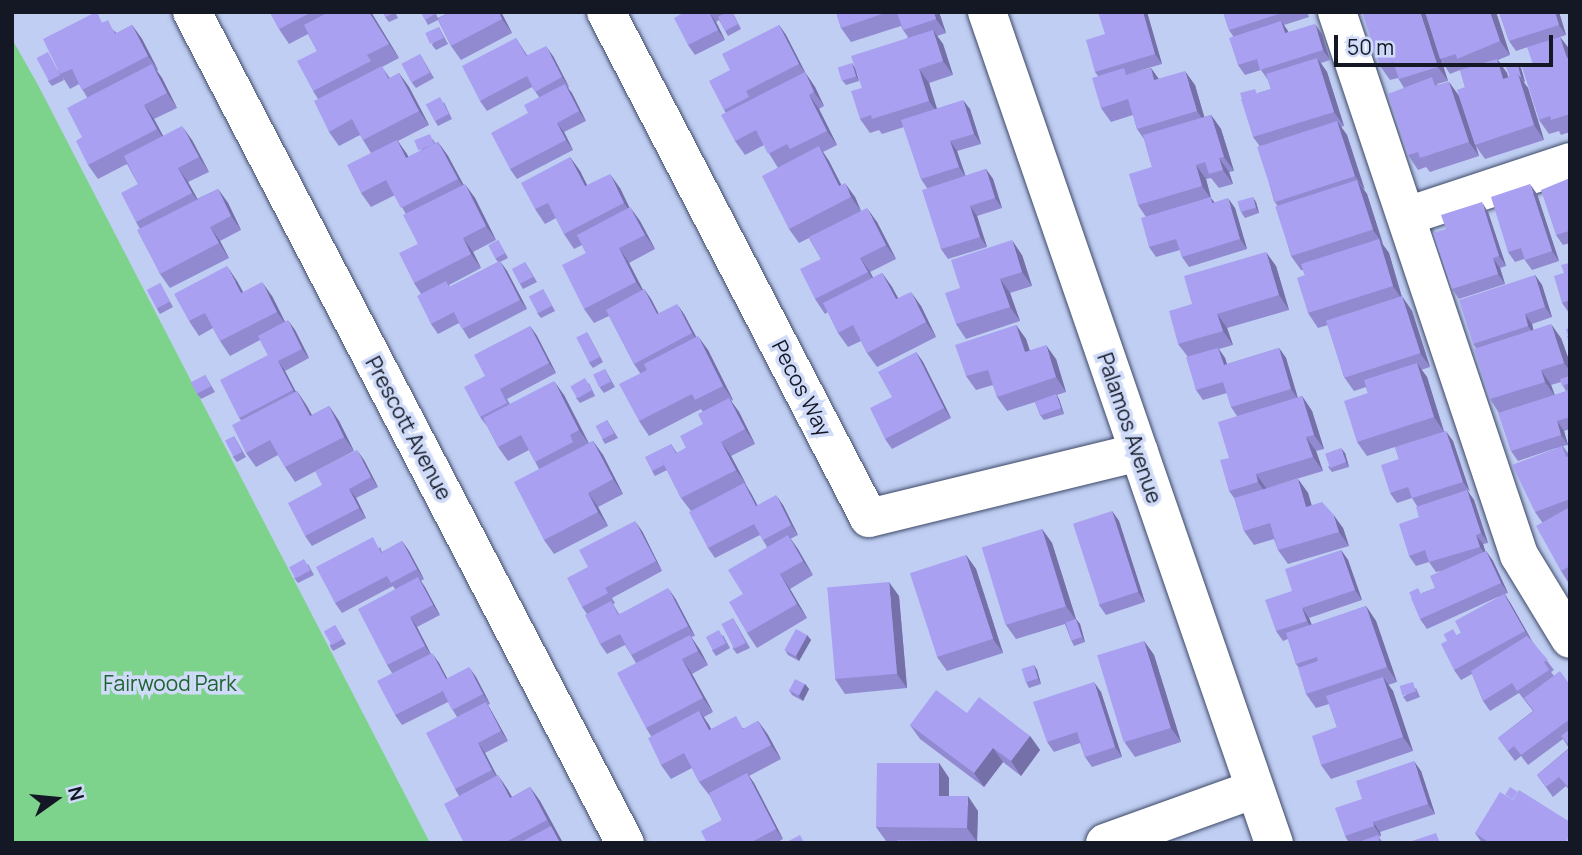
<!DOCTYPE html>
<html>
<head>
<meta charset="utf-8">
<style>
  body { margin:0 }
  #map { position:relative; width:1582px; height:855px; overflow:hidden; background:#bfcef2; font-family:Manrope,sans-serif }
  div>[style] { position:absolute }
  .green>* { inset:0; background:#7dd38c }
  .roads { filter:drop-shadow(0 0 2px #3e4968) drop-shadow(0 0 2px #3e4968) }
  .minor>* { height:38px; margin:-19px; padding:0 19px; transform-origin:19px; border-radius:19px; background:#fff }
  .wall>* { inset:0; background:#918ad0 }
  .shaded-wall>* { inset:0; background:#7670a9 }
  .building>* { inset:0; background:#a9a0f2; transform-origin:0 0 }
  span { translate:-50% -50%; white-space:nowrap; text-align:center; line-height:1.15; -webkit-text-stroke:7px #cfdbf8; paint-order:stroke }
  .street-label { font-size:21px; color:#131824 }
  .park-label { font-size:21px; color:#1d622f }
  .frame { position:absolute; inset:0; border:14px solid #131824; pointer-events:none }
  .north { position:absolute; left:21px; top:764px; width:70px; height:70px; -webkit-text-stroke:5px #cfdbf8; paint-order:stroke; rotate:75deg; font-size:19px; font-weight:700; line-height:28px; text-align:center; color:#131824 }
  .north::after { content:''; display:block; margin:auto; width:24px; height:32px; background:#131824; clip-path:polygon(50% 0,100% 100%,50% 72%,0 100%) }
  .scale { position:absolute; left:1334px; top:35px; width:219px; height:32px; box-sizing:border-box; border:4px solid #131824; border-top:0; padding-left:9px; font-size:21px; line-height:24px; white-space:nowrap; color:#131824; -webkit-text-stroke:5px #cfdbf8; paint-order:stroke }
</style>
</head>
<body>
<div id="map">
  <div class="green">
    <div style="clip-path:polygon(12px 39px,38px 85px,430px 843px,12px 843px)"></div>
  </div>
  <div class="roads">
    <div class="minor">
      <div style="left:192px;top:12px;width:937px;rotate:62.48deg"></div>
      <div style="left:606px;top:12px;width:570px;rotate:62.54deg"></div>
      <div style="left:869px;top:518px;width:278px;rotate:-13.7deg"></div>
      <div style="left:987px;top:12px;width:879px;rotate:70.95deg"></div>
      <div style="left:1337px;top:12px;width:573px;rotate:71.47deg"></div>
      <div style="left:1519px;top:555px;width:98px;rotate:58.7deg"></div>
      <div style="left:1407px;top:216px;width:172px;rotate:-18.3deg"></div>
      <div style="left:1105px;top:843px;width:159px;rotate:-19.8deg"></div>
    </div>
  </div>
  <div class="wall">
    <div style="clip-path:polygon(270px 12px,371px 12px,399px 58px,382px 67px,390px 78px,399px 73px,409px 87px,429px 125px,398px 141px,408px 157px,420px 151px,433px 139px,435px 143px,438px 142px,448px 156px,463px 184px,475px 198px,496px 240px,473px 252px,481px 268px,449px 285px,450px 287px,498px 262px,495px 258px,498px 240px,508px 258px,500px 262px,507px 271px,527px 309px,469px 339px,459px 323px,438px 334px,431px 324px,421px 294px,414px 283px,418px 244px,406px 214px,395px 195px,371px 207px,361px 193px,371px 153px,360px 135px,339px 146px,329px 132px,318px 99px,313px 91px,317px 51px,308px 34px,289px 44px,279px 29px)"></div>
    <div style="clip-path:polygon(395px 12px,398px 18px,389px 22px,385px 17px)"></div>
    <div style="clip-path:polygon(421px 12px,435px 12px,438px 18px,450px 12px,501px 12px,512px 33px,461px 60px,451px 46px,438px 20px,428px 25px)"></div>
    <div style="clip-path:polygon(685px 12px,735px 12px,733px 13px,741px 29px,728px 36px,719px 20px,716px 22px,725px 40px,695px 55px,688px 45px)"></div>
    <div style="clip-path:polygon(836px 12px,939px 12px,946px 33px,937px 36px,943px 44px,953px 75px,929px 83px,936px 108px,970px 109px,981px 144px,957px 151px,965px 176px,986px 169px,993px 179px,1002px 208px,977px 216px,987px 247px,948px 259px,941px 249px,927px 188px,921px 179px,904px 127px,882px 134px,879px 130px,870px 133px,860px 119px,862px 88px,908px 37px,903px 30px,901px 26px,851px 42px,841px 28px)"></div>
    <div style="clip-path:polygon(1147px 12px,1162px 64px,1128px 74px,1151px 68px,1158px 79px,1195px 85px,1204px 117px,1211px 115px,1221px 129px,1234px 171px,1229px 172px,1233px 184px,1219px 188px,1211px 178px,1206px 179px,1211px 198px,1214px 202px,1235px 208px,1247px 249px,1189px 267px,1182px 257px,1180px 250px,1156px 257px,1149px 247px,1146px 217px,1138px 205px,1152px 167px,1144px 139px,1137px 129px,1133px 115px,1111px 122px,1101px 108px,1098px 76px,1095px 72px,1105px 34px)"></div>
    <div style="clip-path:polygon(1223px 12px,1307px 12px,1309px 17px,1284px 25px,1288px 32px,1322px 34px,1330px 60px,1321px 63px,1327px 72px,1344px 126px,1341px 127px,1347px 135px,1364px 190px,1367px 194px,1383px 245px,1389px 253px,1402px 297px,1412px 311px,1430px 367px,1421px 370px,1427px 377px,1444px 431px,1453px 441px,1469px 493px,1474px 500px,1488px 543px,1483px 544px,1485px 551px,1486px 551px,1493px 561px,1508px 593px,1505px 594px,1511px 604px,1532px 641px,1554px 670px,1551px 672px,1554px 676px,1570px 685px,1570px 791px,1566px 786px,1553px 797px,1537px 775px,1569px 748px,1563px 739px,1528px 765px,1521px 756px,1515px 761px,1498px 738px,1533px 711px,1519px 693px,1490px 711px,1483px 701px,1472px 674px,1461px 680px,1454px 670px,1457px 635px,1461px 633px,1500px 596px,1427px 629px,1420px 619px,1422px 593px,1435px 588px,1441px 571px,1436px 572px,1429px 562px,1416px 566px,1409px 556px,1419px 517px,1417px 506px,1412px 498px,1397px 503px,1390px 493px,1399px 459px,1395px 447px,1367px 456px,1357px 442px,1368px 393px,1366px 387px,1354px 391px,1344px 377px,1328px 325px,1318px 328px,1308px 313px,1305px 275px,1303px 270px,1301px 270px,1291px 256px,1277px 205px,1274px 201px,1259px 145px,1253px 137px,1258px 93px,1271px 89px,1268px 80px,1261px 70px,1245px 75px,1238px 65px,1233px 36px,1229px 30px)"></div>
    <div style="clip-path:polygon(1496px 12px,1510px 55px,1498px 60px,1507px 73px,1508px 77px,1521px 68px,1525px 82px,1523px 82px,1528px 88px,1544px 140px,1485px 159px,1475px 145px,1465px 87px,1460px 70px,1450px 74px,1441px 60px,1448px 81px,1437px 84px,1438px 85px,1449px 82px,1459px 96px,1479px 156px,1430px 172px,1426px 167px,1418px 170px,1408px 155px,1404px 88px,1398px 78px,1390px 80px,1380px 66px)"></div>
    <div style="clip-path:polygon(1499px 12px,1559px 12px,1566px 35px,1560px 37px,1570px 50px,1570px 132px,1561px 135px,1559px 131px,1549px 134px,1539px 120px,1533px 64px,1528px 47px,1516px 51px,1509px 41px)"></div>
    <div style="clip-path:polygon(103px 22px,117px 33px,132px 25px,142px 39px,158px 70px,157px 71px,162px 78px,177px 108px,154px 119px,163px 136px,192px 140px,209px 172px,188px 182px,197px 199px,218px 189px,228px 203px,241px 230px,220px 241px,229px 258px,170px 288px,160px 274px,140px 229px,136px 222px,138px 184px,127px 164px,98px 179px,88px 165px,82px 137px,87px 97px,79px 84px,70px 89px,62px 76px,64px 80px,52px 86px,48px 81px)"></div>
    <div style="clip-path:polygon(779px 25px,786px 35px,806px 74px,815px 87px,824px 106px,819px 109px,837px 145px,823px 152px,829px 161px,841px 185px,855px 197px,861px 211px,877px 222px,896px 259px,870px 272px,873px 278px,882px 273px,892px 287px,898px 298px,921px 306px,936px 337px,877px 367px,867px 353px,861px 341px,848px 347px,838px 333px,828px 312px,825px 314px,815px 299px,821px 259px,809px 238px,799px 243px,789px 229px,778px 168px,764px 145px,745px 155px,735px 141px,726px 113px,724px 110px,730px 70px)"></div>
    <div style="clip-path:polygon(439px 27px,448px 44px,436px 50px,432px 45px)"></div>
    <div style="clip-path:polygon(516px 38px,527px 55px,553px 56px,569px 87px,568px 88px,586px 121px,564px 132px,573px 150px,517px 179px,510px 169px,528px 113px,539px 97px,532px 87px,487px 111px,480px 101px)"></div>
    <div style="clip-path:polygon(420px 54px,434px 78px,416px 88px,412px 83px)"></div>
    <div style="clip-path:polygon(852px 63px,855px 68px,859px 81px,846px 85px,842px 80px)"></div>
    <div style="clip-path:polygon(444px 102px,452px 119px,438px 126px,435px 121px)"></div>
    <div style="clip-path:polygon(570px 157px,580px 171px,587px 185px,620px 188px,629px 207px,640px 221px,655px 249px,629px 263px,643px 290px,644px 289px,651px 299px,659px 314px,684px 314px,696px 336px,708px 350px,733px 400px,731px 401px,739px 412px,755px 444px,731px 456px,757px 505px,783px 505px,798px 535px,790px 539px,813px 575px,790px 589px,807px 618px,757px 648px,747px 633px,743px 594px,767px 547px,760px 535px,715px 558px,708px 548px,691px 511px,681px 498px,667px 470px,655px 476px,652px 471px,671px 444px,677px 453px,686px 448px,703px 424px,703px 412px,701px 409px,649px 436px,639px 421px,640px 373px,634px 364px,609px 316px,594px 323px,584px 309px,586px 253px,582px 245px,574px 249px,564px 234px,556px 218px,545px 224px,535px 209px)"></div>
    <div style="clip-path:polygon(1570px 178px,1570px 243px,1563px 245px,1556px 235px)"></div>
    <div style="clip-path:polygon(1537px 194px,1559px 261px,1532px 270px,1524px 259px,1515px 262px,1508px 252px)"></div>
    <div style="clip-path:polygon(1256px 202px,1259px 213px,1245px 218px,1241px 212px)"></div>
    <div style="clip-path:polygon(1488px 212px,1506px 266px,1500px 268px,1505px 284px,1459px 299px,1452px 289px,1446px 229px)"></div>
    <div style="clip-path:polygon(1022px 255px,1032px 286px,1010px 293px,1020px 321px,966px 339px,956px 324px,960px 288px)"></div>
    <div style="clip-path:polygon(1570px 257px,1570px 313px,1569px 313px,1562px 303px,1564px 273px,1569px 263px)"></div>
    <div style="clip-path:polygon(525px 262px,537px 282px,523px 289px,520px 284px)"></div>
    <div style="clip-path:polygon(1276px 266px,1289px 310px,1227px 328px,1233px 345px,1219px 349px,1225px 358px,1227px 364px,1279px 348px,1286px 358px,1298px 398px,1302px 396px,1312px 411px,1324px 449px,1316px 451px,1323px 471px,1266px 488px,1298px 479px,1308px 493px,1312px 506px,1343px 528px,1349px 546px,1288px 564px,1278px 550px,1274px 539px,1254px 545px,1244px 531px,1235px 499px,1229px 491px,1229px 458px,1237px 416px,1231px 407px,1227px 393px,1203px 400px,1196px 390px,1188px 357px,1178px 344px,1192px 304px)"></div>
    <div style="clip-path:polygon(1535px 275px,1542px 285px,1552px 317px,1532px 324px,1533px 330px,1561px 338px,1570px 363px,1570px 390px,1566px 391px,1561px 382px,1551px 385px,1555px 395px,1570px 390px,1570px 429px,1564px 431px,1568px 445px,1563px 446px,1570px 456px,1570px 585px,1561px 571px,1542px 522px,1535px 512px,1556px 448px,1518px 461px,1511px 451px,1499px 413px,1490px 399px,1476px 348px,1473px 344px)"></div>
    <div style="clip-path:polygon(237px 281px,243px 292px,272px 296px,285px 322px,295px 330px,309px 358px,285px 371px,296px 392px,297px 391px,312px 415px,329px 406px,339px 421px,354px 451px,295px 482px,285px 467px,278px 455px,256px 467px,246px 453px,241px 420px,239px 418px,268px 355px,260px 340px,230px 356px,220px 341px,213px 328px,199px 336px,189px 321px)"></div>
    <div style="clip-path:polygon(160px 283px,173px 307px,160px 314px,157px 309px)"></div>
    <div style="clip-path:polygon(543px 289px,555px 311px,541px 318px,537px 313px)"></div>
    <div style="clip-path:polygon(1016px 325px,1026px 339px,1029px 350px,1056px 359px,1066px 392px,1057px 395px,1059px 399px,1064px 414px,1044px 420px,1040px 415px,1035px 402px,1007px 411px,997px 397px,993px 385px,976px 390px,966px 376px)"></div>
    <div style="clip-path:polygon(530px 326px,537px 336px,556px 373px,507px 399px,510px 404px,564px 395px,589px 443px,593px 441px,603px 455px,623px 494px,598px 507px,608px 526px,554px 554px,544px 540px,539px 469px,529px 450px,508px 461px,498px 447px,487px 426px,480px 417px,485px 376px)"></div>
    <div style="clip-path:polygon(587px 332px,603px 362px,593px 368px,589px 363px)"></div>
    <div style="clip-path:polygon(916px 352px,923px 362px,951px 418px,892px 449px,885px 439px,892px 397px)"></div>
    <div style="clip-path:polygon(605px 369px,615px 387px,604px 393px,600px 388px)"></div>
    <div style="clip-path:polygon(205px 375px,215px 392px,201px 399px,197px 394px)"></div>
    <div style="clip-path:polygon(589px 383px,595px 396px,580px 403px,576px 398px)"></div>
    <div style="clip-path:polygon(607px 420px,618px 438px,605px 444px,602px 439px)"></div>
    <div style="clip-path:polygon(234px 436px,246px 457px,237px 462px,233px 457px)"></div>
    <div style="clip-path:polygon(1345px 453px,1349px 467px,1332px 472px,1328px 467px)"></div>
    <div style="clip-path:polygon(364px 460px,378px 487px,356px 498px,366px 518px,312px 546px,305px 536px,322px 485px)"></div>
    <div style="clip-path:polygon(1112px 511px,1119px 521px,1145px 602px,1106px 615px,1099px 605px)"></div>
    <div style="clip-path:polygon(1042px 529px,1052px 543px,1076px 619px,1080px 624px,1085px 642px,1074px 646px,1071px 640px,1065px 624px,1016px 639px,1006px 625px)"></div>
    <div style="clip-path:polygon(642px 531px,662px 571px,612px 598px,615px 603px,613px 604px,619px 614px,675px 598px,695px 636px,691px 637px,700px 650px,708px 665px,692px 674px,713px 712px,704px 717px,711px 729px,745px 728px,758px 721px,768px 735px,781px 759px,749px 776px,754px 783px,783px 839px,776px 843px,707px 843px,722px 820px,710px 796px,699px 782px,692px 768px,671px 779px,661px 765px,651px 736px,646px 728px,636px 663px,625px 645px,607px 654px,600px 644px,587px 614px,582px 607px,588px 567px)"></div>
    <div style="clip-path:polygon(402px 541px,409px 551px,424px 579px,421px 581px,440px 615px,417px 627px,430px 653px,439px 663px,447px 679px,476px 677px,490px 704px,488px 705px,508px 741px,485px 753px,497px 776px,508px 790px,512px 797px,530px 787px,540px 801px,563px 843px,464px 843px,459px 796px,455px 789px,457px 717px,448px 702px,402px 725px,395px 715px,392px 673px,387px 665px,395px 589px,393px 586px,342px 613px,335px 603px,380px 547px,382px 552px)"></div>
    <div style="clip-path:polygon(1341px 550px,1348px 560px,1362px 600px,1309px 618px,1312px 625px,1366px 606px,1376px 621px,1397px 682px,1388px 685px,1393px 691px,1413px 751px,1331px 779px,1321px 765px,1337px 727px,1329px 704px,1316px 708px,1306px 694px,1299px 668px,1296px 664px,1288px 639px,1283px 641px,1276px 631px,1292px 591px)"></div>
    <div style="clip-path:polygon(966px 555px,976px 569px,1003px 653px,947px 671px,937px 657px)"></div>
    <div style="clip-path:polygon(308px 564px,314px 575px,298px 583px,294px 578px)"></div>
    <div style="clip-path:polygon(899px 596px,907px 688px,845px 694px,835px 679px)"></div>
    <div style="clip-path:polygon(733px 618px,750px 648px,737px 654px,733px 649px)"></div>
    <div style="clip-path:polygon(335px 625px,346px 644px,333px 651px,330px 646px)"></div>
    <div style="clip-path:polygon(723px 635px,730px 648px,716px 656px,712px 650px)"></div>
    <div style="clip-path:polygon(807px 635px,811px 640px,799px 661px,788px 655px,785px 650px)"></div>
    <div style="clip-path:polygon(1144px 641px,1154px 655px,1181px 742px,1135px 757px,1125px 743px)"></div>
    <div style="clip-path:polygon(1034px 665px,1037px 670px,1041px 684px,1029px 688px,1026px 682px)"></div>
    <div style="clip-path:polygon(805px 684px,809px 689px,803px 701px,792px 695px,789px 690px)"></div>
    <div style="clip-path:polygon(1416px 688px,1420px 697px,1407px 702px,1403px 697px)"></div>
    <div style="clip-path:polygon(1101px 692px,1122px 757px,1092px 767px,1085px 757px,1080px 743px,1054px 752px,1047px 742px)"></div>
    <div style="clip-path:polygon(967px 713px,1030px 736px,1040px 750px,1021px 776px,1003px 762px,984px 787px,920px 739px,910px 725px)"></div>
    <div style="clip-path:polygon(939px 763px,949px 778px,949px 796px,978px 811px,977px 842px,897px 843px,897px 841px,886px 841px,876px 827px)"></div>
    <div style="clip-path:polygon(1421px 771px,1435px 814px,1380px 832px,1381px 836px,1379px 837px,1383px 843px,1349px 843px,1345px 836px,1362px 799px)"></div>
    <div style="clip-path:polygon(1475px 833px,1570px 843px,1482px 843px)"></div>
  </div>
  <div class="shaded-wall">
    <div style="clip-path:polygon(369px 12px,371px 12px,399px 58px,389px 44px)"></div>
    <div style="clip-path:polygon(499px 12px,501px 12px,512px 33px,502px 19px)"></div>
    <div style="clip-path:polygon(709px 12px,716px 22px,725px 40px,718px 30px)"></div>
    <div style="clip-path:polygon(934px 12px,939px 12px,946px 33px,936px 19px)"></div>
    <div style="clip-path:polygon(1143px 12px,1147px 12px,1162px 64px,1155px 54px)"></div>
    <div style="clip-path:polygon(1420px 12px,1426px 12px,1448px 81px,1438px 67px)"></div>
    <div style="clip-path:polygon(1490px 12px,1496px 12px,1510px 55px,1500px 41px)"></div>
    <div style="clip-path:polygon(1555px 12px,1559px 12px,1566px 35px,1559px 25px)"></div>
    <div style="clip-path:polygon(1281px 21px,1288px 31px,1292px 43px,1285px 33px)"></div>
    <div style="clip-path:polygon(1315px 24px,1322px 34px,1330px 60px,1323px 50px)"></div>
    <div style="clip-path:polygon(132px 25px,142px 39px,158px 70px,148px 56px)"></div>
    <div style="clip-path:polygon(779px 25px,786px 35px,806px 74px,799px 64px)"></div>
    <div style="clip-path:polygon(933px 30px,943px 44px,953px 75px,943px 61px)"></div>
    <div style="clip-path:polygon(1560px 37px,1570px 50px,1570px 61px,1567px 58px)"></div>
    <div style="clip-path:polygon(546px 46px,553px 56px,569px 87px,562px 77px)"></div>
    <div style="clip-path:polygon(1317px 58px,1327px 72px,1344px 126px,1334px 112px)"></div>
    <div style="clip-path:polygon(1497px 59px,1507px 73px,1513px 93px,1503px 79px)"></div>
    <div style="clip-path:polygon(852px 63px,855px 68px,859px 81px,856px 76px)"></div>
    <div style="clip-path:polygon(1517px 63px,1521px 68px,1525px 82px,1521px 77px)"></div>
    <div style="clip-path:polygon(152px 64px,162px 78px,177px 108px,167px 93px)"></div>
    <div style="clip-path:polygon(1151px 68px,1161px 82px,1154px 80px)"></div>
    <div style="clip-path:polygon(919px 69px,929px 83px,939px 115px,929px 101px)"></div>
    <div style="clip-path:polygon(1185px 71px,1195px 85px,1207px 126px,1197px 111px)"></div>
    <div style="clip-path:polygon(805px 72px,815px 87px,824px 106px,814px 92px)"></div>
    <div style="clip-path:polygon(399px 73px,409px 87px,429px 125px,419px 111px)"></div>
    <div style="clip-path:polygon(1518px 74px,1528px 88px,1544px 140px,1534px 125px)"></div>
    <div style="clip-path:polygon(1449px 82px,1459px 96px,1479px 156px,1469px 142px)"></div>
    <div style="clip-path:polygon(565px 84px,572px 93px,586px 121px,579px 111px)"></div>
    <div style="clip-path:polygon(809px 95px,819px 109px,837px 145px,827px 131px)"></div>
    <div style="clip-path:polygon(963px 100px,970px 109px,981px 144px,974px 134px)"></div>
    <div style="clip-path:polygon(144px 105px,154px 119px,167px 143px,157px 129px)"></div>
    <div style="clip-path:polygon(1211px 115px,1221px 129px,1234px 171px,1224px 157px)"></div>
    <div style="clip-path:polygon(1337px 121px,1347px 135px,1365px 190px,1355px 176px)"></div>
    <div style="clip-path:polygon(557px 123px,564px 132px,573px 150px,566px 140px)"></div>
    <div style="clip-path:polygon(182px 126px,192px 140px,209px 172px,199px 157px)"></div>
    <div style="clip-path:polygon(397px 140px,407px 154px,416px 172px,406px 158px)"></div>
    <div style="clip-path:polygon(950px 141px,957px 151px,966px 177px,959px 167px)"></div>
    <div style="clip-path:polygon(438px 142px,448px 156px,468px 193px,458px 179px)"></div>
    <div style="clip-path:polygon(819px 146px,829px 161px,849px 200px,839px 186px)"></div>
    <div style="clip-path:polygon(570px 157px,580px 171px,595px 201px,585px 186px)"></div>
    <div style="clip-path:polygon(1219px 158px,1229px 172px,1233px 184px,1223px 170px)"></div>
    <div style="clip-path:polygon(1196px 165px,1206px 179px,1211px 198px,1218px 207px,1212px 203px,1211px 199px,1202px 186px)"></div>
    <div style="clip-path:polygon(178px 168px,188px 182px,202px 207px,192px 193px)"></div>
    <div style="clip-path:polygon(986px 169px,993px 179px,1002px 208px,995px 198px)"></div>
    <div style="clip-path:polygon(610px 174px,620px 188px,634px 217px,624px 203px)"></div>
    <div style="clip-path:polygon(1357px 180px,1367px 194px,1383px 244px,1373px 230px)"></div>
    <div style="clip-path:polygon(845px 183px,855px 197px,861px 211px,851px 197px)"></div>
    <div style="clip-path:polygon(465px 184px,475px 198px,496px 240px,486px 226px)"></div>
    <div style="clip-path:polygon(1530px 184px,1537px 194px,1559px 261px,1552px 251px)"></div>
    <div style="clip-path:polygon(218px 189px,228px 203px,241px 230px,231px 216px)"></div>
    <div style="clip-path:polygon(1253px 197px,1256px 202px,1259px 213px,1256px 208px)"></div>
    <div style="clip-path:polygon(1228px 198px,1235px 208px,1247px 249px,1240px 239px)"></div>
    <div style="clip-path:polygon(1482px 202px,1488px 212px,1506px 266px,1499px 256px)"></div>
    <div style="clip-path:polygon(970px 206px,977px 216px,987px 247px,980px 237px)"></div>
    <div style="clip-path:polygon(630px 207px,640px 221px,655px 249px,645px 235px)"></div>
    <div style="clip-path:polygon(867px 208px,877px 222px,896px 259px,886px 245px)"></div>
    <div style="clip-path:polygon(210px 227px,220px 241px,229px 258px,219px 243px)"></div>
    <div style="clip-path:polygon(463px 238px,473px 252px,481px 268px,471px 254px)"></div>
    <div style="clip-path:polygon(1379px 239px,1389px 253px,1403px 301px,1393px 286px)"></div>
    <div style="clip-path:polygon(1012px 240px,1022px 255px,1032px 286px,1022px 272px)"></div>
    <div style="clip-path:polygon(619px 248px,629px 263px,646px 296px,636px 282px)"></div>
    <div style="clip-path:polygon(1266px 252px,1276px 266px,1289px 310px,1279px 295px)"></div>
    <div style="clip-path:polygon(860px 258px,870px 272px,878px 287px,868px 272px)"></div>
    <div style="clip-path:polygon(1493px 258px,1500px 268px,1505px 284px,1498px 274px)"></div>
    <div style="clip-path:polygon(500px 261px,507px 271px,527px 309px,520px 300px)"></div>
    <div style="clip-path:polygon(227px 266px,237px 281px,251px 307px,241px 293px)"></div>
    <div style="clip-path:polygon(882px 273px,892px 287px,906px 313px,896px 299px)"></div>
    <div style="clip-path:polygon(1535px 275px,1542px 285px,1552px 317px,1545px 307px)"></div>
    <div style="clip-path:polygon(1000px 279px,1010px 293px,1020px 321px,1010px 307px)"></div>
    <div style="clip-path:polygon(262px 282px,272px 296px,287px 326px,277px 312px)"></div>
    <div style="clip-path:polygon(644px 289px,651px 299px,664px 324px,657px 314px)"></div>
    <div style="clip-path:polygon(911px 292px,921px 306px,936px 337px,926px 322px)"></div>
    <div style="clip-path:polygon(1402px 296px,1412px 311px,1430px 367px,1420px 353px)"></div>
    <div style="clip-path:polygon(677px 304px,684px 314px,699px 343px,692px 333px)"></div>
    <div style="clip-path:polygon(1217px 314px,1227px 328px,1233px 345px,1223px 331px)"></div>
    <div style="clip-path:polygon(1525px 314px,1532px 324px,1535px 336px,1528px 326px)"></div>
    <div style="clip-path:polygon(288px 320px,295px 330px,309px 358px,302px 349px)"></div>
    <div style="clip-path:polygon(1551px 324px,1561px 338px,1570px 363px,1570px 371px,1564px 363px)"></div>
    <div style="clip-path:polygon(1016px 325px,1026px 339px,1035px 366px,1025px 352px)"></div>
    <div style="clip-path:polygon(530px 326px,537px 336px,556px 373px,549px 363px)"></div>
    <div style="clip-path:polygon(698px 336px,708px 350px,733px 400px,723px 386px)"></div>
    <div style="clip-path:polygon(1046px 345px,1056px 359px,1066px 392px,1056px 377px)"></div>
    <div style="clip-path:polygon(1218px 348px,1225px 358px,1230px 375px,1224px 365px)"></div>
    <div style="clip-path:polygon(1279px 348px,1286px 358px,1298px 399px,1291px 389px)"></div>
    <div style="clip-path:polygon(916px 352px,923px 362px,951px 418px,944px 408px)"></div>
    <div style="clip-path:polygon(278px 361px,285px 371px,300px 400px,293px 390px)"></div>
    <div style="clip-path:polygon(1417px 363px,1427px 377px,1444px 432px,1434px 417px)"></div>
    <div style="clip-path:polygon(1541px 370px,1551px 385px,1555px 396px,1545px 382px)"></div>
    <div style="clip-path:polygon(554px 381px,564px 395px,589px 444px,579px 430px)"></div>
    <div style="clip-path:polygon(297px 391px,307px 406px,320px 430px,310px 416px)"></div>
    <div style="clip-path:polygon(1056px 394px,1059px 399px,1064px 414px,1061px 408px)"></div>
    <div style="clip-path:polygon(1302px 396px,1312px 411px,1324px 449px,1314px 435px)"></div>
    <div style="clip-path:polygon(729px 398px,739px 412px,755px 444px,745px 429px)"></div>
    <div style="clip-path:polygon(329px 406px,339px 421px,354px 451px,344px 437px)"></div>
    <div style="clip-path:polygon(1557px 421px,1564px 431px,1568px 445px,1561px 435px)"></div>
    <div style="clip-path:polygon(1446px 431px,1453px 441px,1470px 492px,1463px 482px)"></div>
    <div style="clip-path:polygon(1306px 437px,1316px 451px,1323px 471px,1313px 457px)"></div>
    <div style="clip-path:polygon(593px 441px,603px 455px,623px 494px,613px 479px)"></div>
    <div style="clip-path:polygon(721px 442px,731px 456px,746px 484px,736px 470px)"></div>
    <div style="clip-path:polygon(1341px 448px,1345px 453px,1349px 467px,1346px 462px)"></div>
    <div style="clip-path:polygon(357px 450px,364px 460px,378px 487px,371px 477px)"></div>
    <div style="clip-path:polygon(1256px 474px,1266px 488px,1268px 496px,1258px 482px)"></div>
    <div style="clip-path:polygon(1298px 479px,1308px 493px,1316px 521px,1306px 507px)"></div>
    <div style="clip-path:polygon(744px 483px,751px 493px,763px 516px,756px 506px)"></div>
    <div style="clip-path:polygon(349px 489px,356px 498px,366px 518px,359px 508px)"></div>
    <div style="clip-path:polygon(1467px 490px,1474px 500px,1488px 543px,1481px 533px)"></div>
    <div style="clip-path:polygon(588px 493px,598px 507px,608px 526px,598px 512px)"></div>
    <div style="clip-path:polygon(776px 495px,783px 505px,798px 535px,791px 525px)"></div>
    <div style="clip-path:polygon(1112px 511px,1119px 521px,1145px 602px,1138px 592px)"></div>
    <div style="clip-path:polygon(1333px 514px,1343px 528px,1349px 546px,1339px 532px)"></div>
    <div style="clip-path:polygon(635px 521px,642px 531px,662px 571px,656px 561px)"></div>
    <div style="clip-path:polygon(1042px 529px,1052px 543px,1076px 619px,1080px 624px,1085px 642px,1082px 637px,1076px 620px,1066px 606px)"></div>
    <div style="clip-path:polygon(788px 535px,798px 549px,813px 575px,803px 561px)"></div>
    <div style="clip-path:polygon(1476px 535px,1483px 544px,1487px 557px,1480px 547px)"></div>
    <div style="clip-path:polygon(402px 541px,409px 551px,424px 579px,417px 569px)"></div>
    <div style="clip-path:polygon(1341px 550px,1348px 560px,1362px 600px,1355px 590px)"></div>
    <div style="clip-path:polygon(1486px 551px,1493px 561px,1508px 593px,1501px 583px)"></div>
    <div style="clip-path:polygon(966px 555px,976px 569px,1003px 653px,993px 639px)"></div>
    <div style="clip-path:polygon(780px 574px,790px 589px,807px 618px,797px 604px)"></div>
    <div style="clip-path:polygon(418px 577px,425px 587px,440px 615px,433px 605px)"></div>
    <div style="clip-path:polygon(889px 582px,899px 596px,907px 688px,897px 674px)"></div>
    <div style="clip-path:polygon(668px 588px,675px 598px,695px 636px,688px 626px)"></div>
    <div style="clip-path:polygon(1504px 594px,1511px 604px,1532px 641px,1525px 631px)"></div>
    <div style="clip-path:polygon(1366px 606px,1376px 621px,1397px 682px,1387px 667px)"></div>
    <div style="clip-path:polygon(1302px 608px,1309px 618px,1314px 631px,1307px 621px)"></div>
    <div style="clip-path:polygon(410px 617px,417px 627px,432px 656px,425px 646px)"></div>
    <div style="clip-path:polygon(690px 635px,700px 650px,708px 665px,698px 651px)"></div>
    <div style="clip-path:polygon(807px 635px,811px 640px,799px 661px,796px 656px)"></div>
    <div style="clip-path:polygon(1144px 641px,1154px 655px,1181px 742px,1171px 728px)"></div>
    <div style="clip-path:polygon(432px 653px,439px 663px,453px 689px,446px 679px)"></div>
    <div style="clip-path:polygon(682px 659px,692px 674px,713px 712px,703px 698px)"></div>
    <div style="clip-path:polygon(1034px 665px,1037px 670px,1041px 684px,1038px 678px)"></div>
    <div style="clip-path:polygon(469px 667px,476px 677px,490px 704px,483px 694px)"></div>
    <div style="clip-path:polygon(1383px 677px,1393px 691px,1413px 751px,1403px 737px)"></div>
    <div style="clip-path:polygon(1094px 682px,1101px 692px,1122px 757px,1115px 747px)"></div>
    <div style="clip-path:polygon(805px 684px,809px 689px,803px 701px,799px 696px)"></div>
    <div style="clip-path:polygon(486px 702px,492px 712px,508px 741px,501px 731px)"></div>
    <div style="clip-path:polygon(699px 711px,709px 725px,719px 744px,709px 730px)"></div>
    <div style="clip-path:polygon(758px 721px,768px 735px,781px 759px,771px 745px)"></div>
    <div style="clip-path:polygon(1030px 736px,1040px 750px,1021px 776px,1011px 761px)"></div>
    <div style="clip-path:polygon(478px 743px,485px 753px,499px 780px,492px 770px)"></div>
    <div style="clip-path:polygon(993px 748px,1003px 762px,984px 787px,974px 773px)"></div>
    <div style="clip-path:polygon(1414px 761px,1421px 771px,1435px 814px,1428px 804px)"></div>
    <div style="clip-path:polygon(939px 763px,949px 778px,949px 810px,939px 796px)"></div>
    <div style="clip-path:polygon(747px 773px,754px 783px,783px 839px,776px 829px)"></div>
    <div style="clip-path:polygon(498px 775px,508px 790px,520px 812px,510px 798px)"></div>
    <div style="clip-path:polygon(530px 787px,540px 801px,563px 843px,560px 843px)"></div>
    <div style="clip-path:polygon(968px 796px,978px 811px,977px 842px,967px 828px)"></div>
    <div style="clip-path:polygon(1373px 822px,1380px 832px,1381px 836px,1374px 826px)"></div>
  </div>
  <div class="building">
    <div style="clip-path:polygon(96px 12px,97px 12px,102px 23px,108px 20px,115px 34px,132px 25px,148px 56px,82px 90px,72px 69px,60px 74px,43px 39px)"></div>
    <div style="clip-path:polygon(270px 12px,312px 12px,279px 29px)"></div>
    <div style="clip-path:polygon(329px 12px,369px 12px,389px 44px,367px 55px,371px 61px,313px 91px,297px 61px,317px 51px,304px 25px)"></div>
    <div style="clip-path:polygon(383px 12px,394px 12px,394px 13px,385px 17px)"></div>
    <div style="clip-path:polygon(421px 12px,434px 12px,435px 14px,425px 20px)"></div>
    <div style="clip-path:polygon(450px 12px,499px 12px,502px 19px,451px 46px,438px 19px)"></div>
    <div style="clip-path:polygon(685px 12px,709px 12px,718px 30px,688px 45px,674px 18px)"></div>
    <div style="clip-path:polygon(727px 12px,732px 12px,738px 24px,725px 31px,718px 17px)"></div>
    <div style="clip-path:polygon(836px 12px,888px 12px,841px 28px)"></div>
    <div style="clip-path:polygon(897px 12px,934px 12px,936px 19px,903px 30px)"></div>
    <div style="clip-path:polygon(1098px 12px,1143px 12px,1155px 54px,1095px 72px,1086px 40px,1105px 34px)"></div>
    <div style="clip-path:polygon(1223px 12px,1285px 12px,1229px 30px)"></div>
    <div style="clip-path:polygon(1362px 12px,1420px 12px,1438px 67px,1399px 79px,1393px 62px,1380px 66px)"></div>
    <div style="clip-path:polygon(1425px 12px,1490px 12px,1500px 41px,1457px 59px,1456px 54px,1440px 59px)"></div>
    <div style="clip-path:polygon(1499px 12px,1555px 12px,1559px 25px,1509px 41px)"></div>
    <div style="clip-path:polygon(1281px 21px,1285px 33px,1315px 24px,1323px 50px,1260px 70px,1257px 59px,1238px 65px,1229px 38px)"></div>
    <div style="clip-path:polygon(779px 25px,799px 64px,746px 91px,749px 97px,724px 110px,709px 81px,730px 70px,722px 54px)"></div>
    <div style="left:439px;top:27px;width:12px;height:15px;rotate:66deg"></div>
    <div style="clip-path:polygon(933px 30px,943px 61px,919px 69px,929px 101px,872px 119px,871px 115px,860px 119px,851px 91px,862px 88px,851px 56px)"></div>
    <div style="clip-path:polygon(1560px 37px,1567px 58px,1570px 57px,1570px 114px,1551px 120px,1550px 116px,1539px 120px,1522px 67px,1533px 64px,1527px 47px)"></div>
    <div style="clip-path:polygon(516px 38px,526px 56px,546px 46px,562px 77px,535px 92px,527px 76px,480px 101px,462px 66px)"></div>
    <div style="left:48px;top:52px;width:26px;height:13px;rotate:62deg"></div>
    <div style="left:420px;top:54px;width:21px;height:21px;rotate:62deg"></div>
    <div style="clip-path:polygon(1317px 58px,1334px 112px,1253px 137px,1241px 99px,1271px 89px,1266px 74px)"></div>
    <div style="clip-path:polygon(1497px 59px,1503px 79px,1518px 74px,1534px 125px,1475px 145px,1457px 90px,1465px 87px,1460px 70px)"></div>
    <div style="left:852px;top:63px;width:14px;height:15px;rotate:73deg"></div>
    <div style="clip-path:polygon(1517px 63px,1521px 77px,1520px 77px,1518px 74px,1510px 77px,1506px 67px)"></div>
    <div style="clip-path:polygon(152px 64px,167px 93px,144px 105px,157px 129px,88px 165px,76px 141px,82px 137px,67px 108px)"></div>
    <div style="clip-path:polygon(382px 66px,388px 79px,399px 73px,419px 111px,363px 140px,352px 119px,329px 132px,314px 101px)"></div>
    <div style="clip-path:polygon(1124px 68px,1126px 75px,1151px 68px,1154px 80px,1185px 71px,1197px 111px,1137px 129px,1128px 99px,1101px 108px,1092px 78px)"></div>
    <div style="clip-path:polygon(805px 72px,814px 92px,809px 95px,827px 131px,790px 149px,787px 144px,768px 154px,756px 130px,735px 141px,721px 115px)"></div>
    <div style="clip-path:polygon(1432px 77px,1435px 86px,1449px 82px,1469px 142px,1420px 158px,1418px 152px,1408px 155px,1388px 94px)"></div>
    <div style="clip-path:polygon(565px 84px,579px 111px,557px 123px,566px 140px,510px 169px,491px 133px,528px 113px,524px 105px)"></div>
    <div style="clip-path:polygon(1255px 89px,1257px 94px,1242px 99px,1240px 93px)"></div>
    <div style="left:440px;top:97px;width:19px;height:16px;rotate:62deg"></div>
    <div style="clip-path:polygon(963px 100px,974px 134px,950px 141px,959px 167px,921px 179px,901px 120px)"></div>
    <div style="clip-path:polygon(1211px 115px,1224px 157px,1219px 158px,1223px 170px,1209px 174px,1205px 162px,1196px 165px,1202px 186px,1138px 205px,1129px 174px,1152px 167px,1143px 135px)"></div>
    <div style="left:1337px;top:121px;width:58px;height:84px;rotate:72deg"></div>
    <div style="clip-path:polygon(182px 126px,199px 157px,178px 168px,192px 193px,136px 222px,121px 193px,138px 184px,124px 156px)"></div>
    <div style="left:430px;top:134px;width:11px;height:17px;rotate:68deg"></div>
    <div style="clip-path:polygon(397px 140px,406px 158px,438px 142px,458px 179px,401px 208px,386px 180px,361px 193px,347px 165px)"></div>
    <div style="clip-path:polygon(819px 146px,839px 186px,845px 183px,851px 197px,789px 229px,762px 176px)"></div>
    <div style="clip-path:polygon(570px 157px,585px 186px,610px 174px,624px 203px,564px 234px,548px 203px,535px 209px,521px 183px)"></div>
    <div style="clip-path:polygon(986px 169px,995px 198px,970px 206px,980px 237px,941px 249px,922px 190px)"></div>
    <div style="clip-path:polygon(1570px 178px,1570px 235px,1569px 231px,1556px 235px,1541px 190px)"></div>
    <div style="left:1357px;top:180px;width:52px;height:86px;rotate:72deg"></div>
    <div style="clip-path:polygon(465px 184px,486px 226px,463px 238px,471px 254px,414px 283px,399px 253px,418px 244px,403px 215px)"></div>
    <div style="clip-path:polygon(1530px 184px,1552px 251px,1525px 260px,1521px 248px,1508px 252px,1491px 197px)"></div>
    <div style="clip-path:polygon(218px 189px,231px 216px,210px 227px,219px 243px,160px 274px,137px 230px)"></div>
    <div style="clip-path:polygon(1211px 197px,1212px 203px,1228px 198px,1240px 239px,1182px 257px,1176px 239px,1149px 247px,1141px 218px)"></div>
    <div style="left:1253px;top:197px;width:11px;height:16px;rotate:75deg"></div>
    <div style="clip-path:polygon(1482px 202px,1499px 256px,1493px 258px,1498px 274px,1452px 289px,1433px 233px,1446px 229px,1441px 215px)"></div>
    <div style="clip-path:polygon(630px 207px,645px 235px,619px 248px,636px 282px,584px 309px,562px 265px,586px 253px,577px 235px)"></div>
    <div style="clip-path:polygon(867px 208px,886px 245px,860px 258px,868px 272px,815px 299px,800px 269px,821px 259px,809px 237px)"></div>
    <div style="clip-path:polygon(1379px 239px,1393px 286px,1308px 313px,1297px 278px,1305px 275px,1301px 264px)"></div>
    <div style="left:498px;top:240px;width:15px;height:11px;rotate:62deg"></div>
    <div style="clip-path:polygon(1012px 240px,1022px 272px,1000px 279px,1010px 307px,956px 324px,945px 293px,960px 288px,951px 260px)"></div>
    <div style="clip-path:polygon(1266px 252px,1279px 295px,1217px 314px,1223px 331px,1178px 344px,1169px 311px,1192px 304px,1184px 276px)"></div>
    <div style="clip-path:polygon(500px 261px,520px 300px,462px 329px,454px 312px,431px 324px,417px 296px,446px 281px,449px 287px)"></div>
    <div style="left:525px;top:262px;width:17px;height:15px;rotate:62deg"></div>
    <div style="clip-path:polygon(1569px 263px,1570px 271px,1564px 273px,1561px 265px)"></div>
    <div style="clip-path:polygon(227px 266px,241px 293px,262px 282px,277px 312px,220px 341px,205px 313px,189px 321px,174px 294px)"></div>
    <div style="clip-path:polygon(1570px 271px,1570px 300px,1562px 303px,1554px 276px)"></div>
    <div style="clip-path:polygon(882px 273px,896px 299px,911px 292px,926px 322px,867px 353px,853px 325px,838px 333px,823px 303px)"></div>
    <div style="clip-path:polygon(1535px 275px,1545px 307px,1525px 314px,1528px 326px,1473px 344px,1459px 300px)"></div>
    <div style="left:160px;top:283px;width:21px;height:15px;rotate:62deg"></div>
    <div style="left:543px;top:289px;width:19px;height:16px;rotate:62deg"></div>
    <div style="clip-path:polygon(644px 289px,657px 314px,677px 304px,692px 333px,634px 364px,606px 310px)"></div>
    <div style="left:1402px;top:296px;width:60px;height:80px;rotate:72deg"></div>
    <div style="clip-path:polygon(288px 320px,302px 349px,278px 361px,293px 390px,239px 418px,220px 380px,268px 355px,258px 336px)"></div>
    <div style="clip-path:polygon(1551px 324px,1564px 363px,1541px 370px,1545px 382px,1490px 399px,1474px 349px)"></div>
    <div style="clip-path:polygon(1016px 325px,1025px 352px,1046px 345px,1056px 377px,997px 397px,988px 370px,966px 376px,955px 345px)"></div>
    <div style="clip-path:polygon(530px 326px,549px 363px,500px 389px,507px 403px,480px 417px,464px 387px,485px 376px,474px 355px)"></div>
    <div style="clip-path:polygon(1570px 328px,1570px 335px,1568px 335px,1566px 329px)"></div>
    <div style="left:587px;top:332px;width:28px;height:12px;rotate:63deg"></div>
    <div style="clip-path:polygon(1570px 335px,1570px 346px,1567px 336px)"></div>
    <div style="clip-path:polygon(698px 336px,723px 386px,695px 400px,692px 394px,639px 421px,619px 384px,647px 370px,644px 364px)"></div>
    <div style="clip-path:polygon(1218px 348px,1224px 365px,1279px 348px,1291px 389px,1231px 407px,1223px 382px,1196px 390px,1186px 357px)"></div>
    <div style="clip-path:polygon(916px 352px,944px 408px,885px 439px,870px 408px,892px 397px,878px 372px)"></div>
    <div style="clip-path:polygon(1417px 363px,1434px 417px,1357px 442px,1344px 401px,1368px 393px,1364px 380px)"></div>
    <div style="left:605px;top:369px;width:14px;height:13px;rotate:65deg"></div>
    <div style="left:205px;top:375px;width:13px;height:16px;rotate:63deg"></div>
    <div style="clip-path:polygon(1570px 376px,1570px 383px,1562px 386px,1560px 379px)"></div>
    <div style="left:585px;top:378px;width:14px;height:17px;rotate:60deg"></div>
    <div style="clip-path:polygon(554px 381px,579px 430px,570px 435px,573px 442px,535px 462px,521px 435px,498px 447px,483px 418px)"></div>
    <div style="clip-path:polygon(1570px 390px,1570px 417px,1557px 421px,1561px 435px,1511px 451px,1498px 413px)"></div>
    <div style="clip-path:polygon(297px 391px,310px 416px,329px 406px,344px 437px,285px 467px,270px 440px,246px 453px,232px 425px)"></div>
    <div style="left:1056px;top:394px;width:15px;height:22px;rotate:70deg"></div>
    <div style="clip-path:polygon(1302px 396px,1314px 435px,1306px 437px,1313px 457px,1256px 474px,1258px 482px,1229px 491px,1220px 460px,1229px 458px,1218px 422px)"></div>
    <div style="clip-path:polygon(729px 398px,745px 429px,721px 442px,736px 470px,681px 498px,662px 461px,686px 448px,680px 436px,703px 424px,698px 414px)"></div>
    <div style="left:607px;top:420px;width:15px;height:13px;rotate:62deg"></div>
    <div style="clip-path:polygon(1446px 431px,1463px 482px,1412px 498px,1408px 487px,1390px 493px,1381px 465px,1399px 459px,1395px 447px)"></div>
    <div style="left:234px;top:436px;width:18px;height:10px;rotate:63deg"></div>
    <div style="clip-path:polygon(593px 441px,613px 479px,588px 493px,598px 512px,544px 540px,514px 482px)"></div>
    <div style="clip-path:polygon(671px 444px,676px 454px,662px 461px,664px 465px,652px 471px,645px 457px)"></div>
    <div style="clip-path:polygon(1562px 446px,1566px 457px,1570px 456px,1570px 499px,1535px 512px,1512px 465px)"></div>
    <div style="left:1341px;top:448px;width:15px;height:17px;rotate:70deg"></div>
    <div style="clip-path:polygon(357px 450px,371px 477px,349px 489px,359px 508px,305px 536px,288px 503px,322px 485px,315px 471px)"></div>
    <div style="clip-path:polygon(1298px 479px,1306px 507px,1322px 502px,1333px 514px,1339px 532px,1278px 550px,1270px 523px,1244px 531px,1234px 498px)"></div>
    <div style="clip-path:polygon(744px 483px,756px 506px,776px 495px,791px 525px,763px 540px,754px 524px,708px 548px,689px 512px)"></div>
    <div style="clip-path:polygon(1467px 490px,1481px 533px,1476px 535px,1480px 547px,1429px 562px,1425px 550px,1409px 556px,1399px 524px,1419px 517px,1416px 507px)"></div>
    <div style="clip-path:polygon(1570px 507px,1570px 566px,1561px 571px,1536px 526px)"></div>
    <div style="left:1112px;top:511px;width:85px;height:41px;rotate:72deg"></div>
    <div style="clip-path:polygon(635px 521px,656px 561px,605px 588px,608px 593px,582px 607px,567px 578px,588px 567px,579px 550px)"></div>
    <div style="left:1042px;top:529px;width:81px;height:63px;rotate:73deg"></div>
    <div style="clip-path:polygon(788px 535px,803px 561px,780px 574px,797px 604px,747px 633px,729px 602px,743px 594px,728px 570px)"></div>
    <div style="clip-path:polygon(373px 537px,381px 553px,402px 541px,417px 569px,391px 583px,387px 576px,335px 603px,316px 567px)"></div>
    <div style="clip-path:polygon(1341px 550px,1355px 590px,1302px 608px,1307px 621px,1276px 631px,1265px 600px,1292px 591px,1285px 569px)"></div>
    <div style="clip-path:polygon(1486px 551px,1501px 583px,1420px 619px,1411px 598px,1435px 588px,1430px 576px)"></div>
    <div style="left:966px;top:555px;width:88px;height:59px;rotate:72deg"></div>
    <div style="left:304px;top:559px;width:13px;height:17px;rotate:61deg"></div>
    <div style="clip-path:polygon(418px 577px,433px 605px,410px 617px,425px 646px,387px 665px,358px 609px)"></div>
    <div style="left:889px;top:582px;width:92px;height:62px;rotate:85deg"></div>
    <div style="clip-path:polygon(668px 588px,688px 626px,631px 655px,620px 634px,600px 644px,585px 615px,611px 601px,618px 615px)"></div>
    <div style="left:1418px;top:588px;width:7px;height:10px;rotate:63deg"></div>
    <div style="clip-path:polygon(1504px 594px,1525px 631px,1454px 670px,1441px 644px,1461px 633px,1455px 621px)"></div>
    <div style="clip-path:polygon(1366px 606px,1387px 667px,1306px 694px,1298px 668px,1318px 661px,1317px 657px,1296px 664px,1286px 633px)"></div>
    <div style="left:733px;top:618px;width:28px;height:13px;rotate:63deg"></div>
    <div style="left:1076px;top:619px;width:19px;height:11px;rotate:72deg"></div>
    <div style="left:335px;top:625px;width:16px;height:13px;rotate:60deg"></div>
    <div style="left:796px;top:629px;width:13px;height:24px;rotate:29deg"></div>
    <div style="left:1453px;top:629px;width:8px;height:11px;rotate:60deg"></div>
    <div style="left:719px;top:630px;width:15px;height:15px;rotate:62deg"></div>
    <div style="clip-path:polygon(690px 635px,698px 651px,682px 659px,703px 698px,646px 728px,617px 673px)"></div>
    <div style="clip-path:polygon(1527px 636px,1548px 660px,1544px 662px,1549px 670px,1517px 691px,1512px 683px,1483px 701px,1471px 671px)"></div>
    <div style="left:1144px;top:641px;width:91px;height:49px;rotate:73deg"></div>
    <div style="clip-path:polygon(432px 653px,446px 679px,469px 667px,483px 694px,452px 710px,443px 691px,395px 715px,377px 681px)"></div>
    <div style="left:1034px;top:665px;width:14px;height:13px;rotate:73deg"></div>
    <div style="clip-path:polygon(1560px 671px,1570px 685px,1570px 719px,1521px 755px,1514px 746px,1508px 751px,1498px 738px,1534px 711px,1524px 698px)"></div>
    <div style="clip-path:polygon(1383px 677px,1403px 737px,1321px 765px,1312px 736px,1337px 727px,1326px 696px)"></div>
    <div style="left:795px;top:679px;width:11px;height:13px;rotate:27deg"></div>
    <div style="clip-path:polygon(1094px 682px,1115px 747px,1085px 757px,1077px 732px,1047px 742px,1033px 702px)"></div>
    <div style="left:1413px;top:682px;width:10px;height:14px;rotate:73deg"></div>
    <div style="clip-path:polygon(936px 690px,967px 713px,979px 697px,1030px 736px,1011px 761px,993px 748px,974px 773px,910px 725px)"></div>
    <div style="clip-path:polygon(486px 702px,501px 731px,478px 743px,492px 770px,455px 789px,426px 733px)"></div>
    <div style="clip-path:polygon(699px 711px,709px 730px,736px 716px,743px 729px,758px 721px,771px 745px,699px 782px,684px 753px,661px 765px,648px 738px)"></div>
    <div style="clip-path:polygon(1570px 729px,1570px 746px,1561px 736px)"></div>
    <div style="clip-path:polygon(1570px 748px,1570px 784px,1567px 786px,1559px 777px,1546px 787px,1537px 775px)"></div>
    <div style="clip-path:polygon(1414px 761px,1428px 804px,1373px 822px,1374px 826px,1345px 836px,1335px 808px,1362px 799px,1356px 781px)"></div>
    <div style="clip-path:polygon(877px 763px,939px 763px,939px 796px,968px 796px,967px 828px,876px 827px)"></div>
    <div style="clip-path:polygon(747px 773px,776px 829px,750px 843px,707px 843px,701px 831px,722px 820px,709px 793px)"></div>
    <div style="clip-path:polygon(498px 775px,510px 798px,530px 787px,547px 820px,504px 843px,464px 843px,444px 804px)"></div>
    <div style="left:1510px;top:787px;width:9px;height:9px;rotate:32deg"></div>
    <div style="clip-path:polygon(1519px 790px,1570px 822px,1570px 836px,1565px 843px,1490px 843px,1475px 833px,1500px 792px,1513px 800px)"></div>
    <div style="clip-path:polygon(551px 826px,560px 843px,519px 843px)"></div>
    <div style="clip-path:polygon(1436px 833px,1440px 843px,1406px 843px)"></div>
    <div style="clip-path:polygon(800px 835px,804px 843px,785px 843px)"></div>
    <div style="clip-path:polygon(1378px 835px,1380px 843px,1356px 843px)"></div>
    <div style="clip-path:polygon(897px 840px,964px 841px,964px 843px,897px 843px)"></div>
  </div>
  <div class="street-label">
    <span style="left:802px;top:388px;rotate:63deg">Pecos Way</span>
    <span style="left:409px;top:428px;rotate:62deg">Prescott Avenue</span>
    <span style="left:1130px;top:428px;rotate:71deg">Palamos Avenue</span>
  </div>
  <div class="park-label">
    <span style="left:170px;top:683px">Fairwood Park</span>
  </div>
  <div class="frame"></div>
  <div class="north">N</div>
  <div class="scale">50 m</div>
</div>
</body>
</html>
